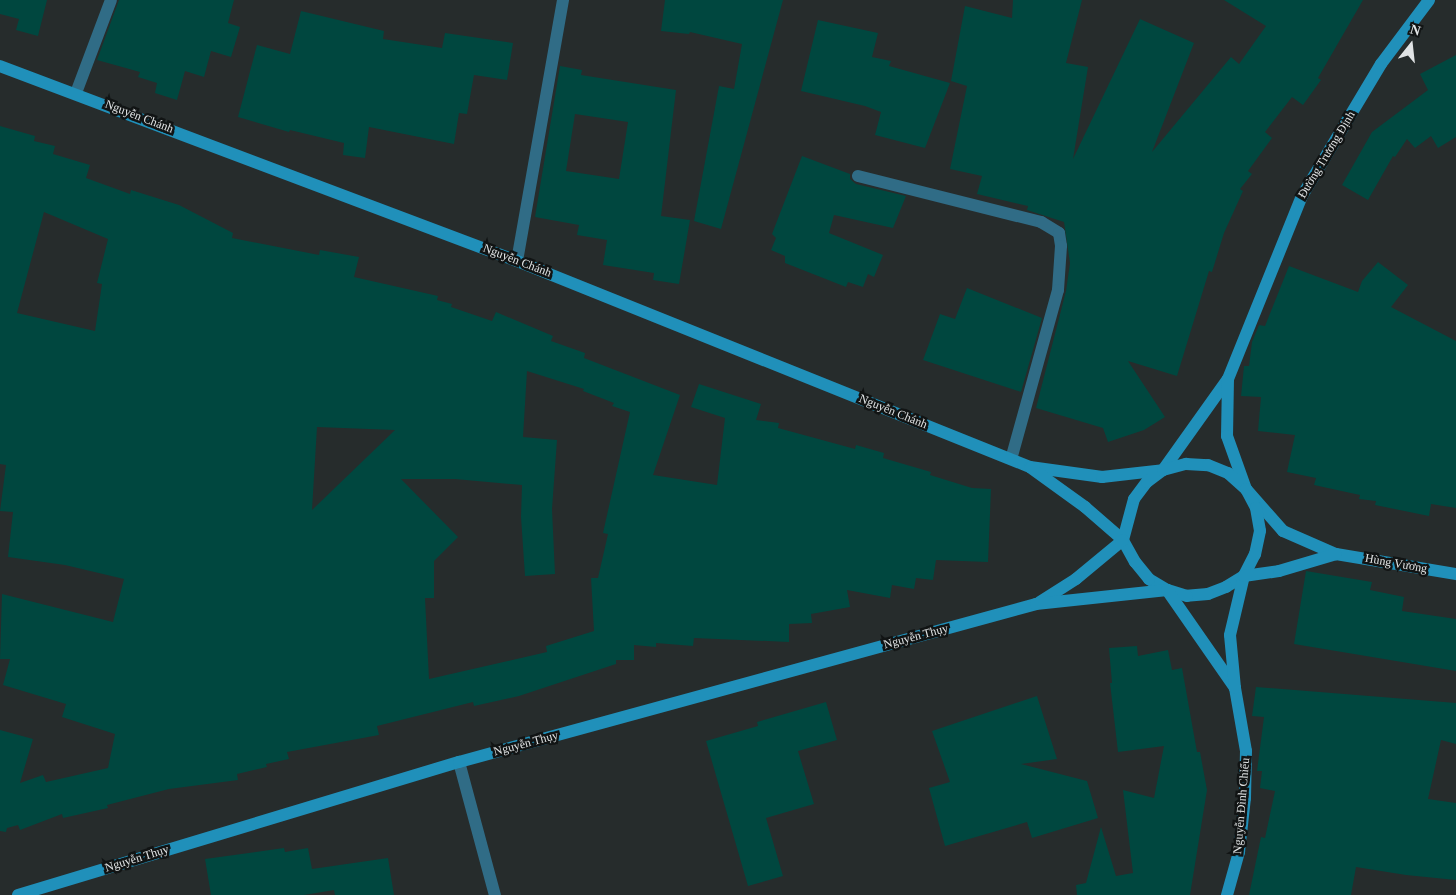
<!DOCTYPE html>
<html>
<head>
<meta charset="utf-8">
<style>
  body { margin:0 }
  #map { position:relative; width:1456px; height:895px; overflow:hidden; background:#262c2c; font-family:Georgia,serif }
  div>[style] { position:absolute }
  .building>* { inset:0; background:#00473f }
  .lane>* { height:12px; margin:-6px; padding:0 6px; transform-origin:6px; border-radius:6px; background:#306c86 }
  .street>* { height:12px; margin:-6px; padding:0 6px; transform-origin:6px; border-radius:6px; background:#306c86 }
  .secondary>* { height:12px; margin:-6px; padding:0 6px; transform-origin:6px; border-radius:6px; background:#2090ba }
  span { translate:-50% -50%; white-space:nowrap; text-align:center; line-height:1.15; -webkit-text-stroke:5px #111414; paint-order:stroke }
  .street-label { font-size:12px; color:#e1e4e5 }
  .north { position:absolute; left:1386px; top:20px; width:50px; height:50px; -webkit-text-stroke:4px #111414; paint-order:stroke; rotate:16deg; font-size:14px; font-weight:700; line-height:20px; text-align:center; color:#e1e4e5 }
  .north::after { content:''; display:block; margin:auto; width:18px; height:22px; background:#e1e4e5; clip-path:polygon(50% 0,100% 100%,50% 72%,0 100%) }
</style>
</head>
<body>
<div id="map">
  <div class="building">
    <div style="clip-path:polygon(0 0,47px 0,38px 36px,16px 30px,19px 19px,0 14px)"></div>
    <div style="clip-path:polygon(119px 0,234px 0,228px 23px,240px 27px,231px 57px,211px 51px,204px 77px,185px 71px,177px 100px,155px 93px,157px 83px,138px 77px,140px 72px,97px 60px)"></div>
    <div style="clip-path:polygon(665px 0,783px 0,721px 229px,694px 221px,719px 86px,734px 89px,742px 44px,690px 32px,689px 34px,661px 31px)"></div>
    <div style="clip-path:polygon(1013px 0,1082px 0,1066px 63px,1088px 67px,1073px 159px,1140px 19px,1194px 43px,1152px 152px,1231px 57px,1239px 64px,1266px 26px,1224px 0,1363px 0,1318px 78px,1321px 80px,1303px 105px,1292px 97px,1265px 132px,1272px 138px,1248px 171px,1252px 174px,1240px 189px,1243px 191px,1224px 233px,1212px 272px,1209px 271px,1177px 376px,1128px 361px,1165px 417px,1144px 430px,1108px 442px,1103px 428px,1036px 408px,1066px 291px,1070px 263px,1064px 222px,1027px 210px,1028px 206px,977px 194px,982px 176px,950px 169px,967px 86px,951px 81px,965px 6px,1012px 18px)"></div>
    <div style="clip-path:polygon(301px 11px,384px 31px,383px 39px,442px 48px,445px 33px,513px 43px,507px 80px,474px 75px,467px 114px,459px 113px,454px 144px,369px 127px,365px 158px,343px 155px,344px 143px,290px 130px,289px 132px,238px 117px,257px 45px,290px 54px)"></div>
    <div style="clip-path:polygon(818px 20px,878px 33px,872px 57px,891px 61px,889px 66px,950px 83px,925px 148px,875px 135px,881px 112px,865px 106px,801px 91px)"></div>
    <div style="clip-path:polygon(1456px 55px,1456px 137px,1438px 148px,1431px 136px,1415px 148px,1407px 139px,1395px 157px,1393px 156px,1368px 200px,1342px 185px,1372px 132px,1428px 90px,1420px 74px)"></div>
    <div style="clip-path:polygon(evenodd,560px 66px,582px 70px,581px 75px,676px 90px,661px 216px,690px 220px,679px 284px,653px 280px,654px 273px,603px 265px,607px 240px,577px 235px,579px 225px,535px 217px,560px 66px,575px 114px,628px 122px,619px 179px,566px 171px,575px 114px)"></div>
    <div style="clip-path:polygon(evenodd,0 126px,35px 136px,34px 141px,55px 146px,53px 154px,90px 165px,86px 178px,130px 194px,131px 190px,179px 205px,233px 233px,232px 238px,319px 255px,320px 250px,359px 257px,354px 277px,438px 296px,437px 300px,452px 304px,451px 307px,492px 321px,496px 312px,553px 336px,551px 341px,585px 353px,584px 358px,680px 395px,653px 475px,717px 485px,725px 418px,691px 407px,699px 384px,761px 404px,756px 420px,779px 423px,778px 428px,855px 449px,856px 445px,884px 453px,883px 458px,931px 472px,930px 475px,972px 488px,991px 489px,988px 562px,936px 560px,933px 580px,916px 578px,914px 589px,892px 585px,890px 598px,847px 590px,850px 607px,811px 614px,812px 623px,789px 624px,789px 642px,694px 638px,693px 646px,656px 643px,656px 647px,634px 645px,634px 660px,616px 660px,616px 664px,519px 696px,474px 706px,473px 702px,377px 726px,379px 735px,287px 752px,289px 759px,266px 764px,267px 767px,237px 774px,238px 780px,169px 789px,107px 805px,108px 808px,63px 818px,62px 814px,20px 830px,18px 825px,7px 828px,6px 832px,0 831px,0 730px,33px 739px,20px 783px,43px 775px,46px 782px,108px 768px,115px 734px,62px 717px,66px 704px,3px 685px,10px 659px,0 659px,2px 594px,113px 622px,124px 579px,65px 565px,8px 557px,13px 512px,0 511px,6px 465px,0 464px,0 126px,44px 212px,108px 239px,97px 283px,102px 284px,95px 331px,17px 313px,44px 212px,0 126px,527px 371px,584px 389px,583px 391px,614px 403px,612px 406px,630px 412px,603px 533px,608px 534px,598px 578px,591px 578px,594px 631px,546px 646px,547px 652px,429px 679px,425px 598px,434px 598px,434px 561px,458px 537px,401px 479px,455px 479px,522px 485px,521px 517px,525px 576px,555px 574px,552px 509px,557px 440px,523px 437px,527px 371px,0 126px,317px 427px,395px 430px,312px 510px,317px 427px)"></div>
    <div style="clip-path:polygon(802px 156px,850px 174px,850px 179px,856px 184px,906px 196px,893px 228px,834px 215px,829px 233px,883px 255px,874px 277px,868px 274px,863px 287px,848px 282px,846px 287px,785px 263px,785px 256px,771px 250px,776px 238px,772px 234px)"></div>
    <div style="clip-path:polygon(1378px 262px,1408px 285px,1391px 307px,1456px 341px,1456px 508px,1431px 504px,1429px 516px,1375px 505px,1376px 501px,1359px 499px,1360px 495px,1314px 485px,1316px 478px,1287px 472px,1295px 435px,1258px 431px,1261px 397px,1241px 396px,1244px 366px,1249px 366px,1252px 342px,1259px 325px,1265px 326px,1289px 266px,1358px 292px,1362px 281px)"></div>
    <div style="clip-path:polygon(967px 288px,1042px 318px,1021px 392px,923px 360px,940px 314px,955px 319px)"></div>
    <div style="clip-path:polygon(1306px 571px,1372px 582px,1370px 590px,1404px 597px,1402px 611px,1456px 619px,1456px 671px,1294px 644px)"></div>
    <div style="clip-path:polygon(1137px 646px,1138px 656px,1168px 650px,1172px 670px,1182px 668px,1197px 752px,1200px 752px,1207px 790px,1190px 895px,1077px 895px,1076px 885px,1086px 883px,1101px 827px,1116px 876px,1133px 873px,1123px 790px,1154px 798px,1164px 746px,1118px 752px,1110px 683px,1112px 683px,1109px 648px)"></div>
    <div style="clip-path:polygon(1256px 687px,1456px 703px,1456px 744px,1441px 740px,1428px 799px,1456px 803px,1456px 880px,1406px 875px,1356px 867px,1351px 895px,1249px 895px,1261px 837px,1265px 838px,1275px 791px,1260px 788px,1262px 771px,1257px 771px,1264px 717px,1252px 716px)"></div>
    <div style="clip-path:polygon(1037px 696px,1057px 759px,1021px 764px,1087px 781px,1098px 818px,1032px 838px,1027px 822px,945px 846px,929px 788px,950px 782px,932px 731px)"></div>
    <div style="clip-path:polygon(826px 702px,837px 740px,798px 751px,814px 804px,766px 818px,783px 876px,748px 886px,706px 741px,758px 726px,757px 722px)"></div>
    <div style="clip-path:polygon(284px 848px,285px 852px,308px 848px,312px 869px,388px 858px,394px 895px,335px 895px,334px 890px,304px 895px,211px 895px,205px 859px)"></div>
  </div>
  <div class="lane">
    <div style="left:76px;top:93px;width:99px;rotate:-69.4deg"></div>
    <div style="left:517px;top:261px;width:265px;rotate:-80deg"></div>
  </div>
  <div class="street">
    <div style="left:858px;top:176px;width:189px;rotate:14.1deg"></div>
    <div style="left:1041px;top:222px;width:21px;rotate:31deg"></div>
    <div style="left:1059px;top:233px;width:13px;rotate:81deg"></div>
    <div style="left:1061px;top:246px;width:44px;rotate:93.9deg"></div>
    <div style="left:1058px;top:290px;width:175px;rotate:105.5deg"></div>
    <div style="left:459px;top:762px;width:138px;rotate:74.9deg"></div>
  </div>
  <div class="secondary">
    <div style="left:0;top:66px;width:553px;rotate:20.67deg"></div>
    <div style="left:517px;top:261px;width:553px;rotate:21.88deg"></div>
    <div style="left:1030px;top:467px;width:73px;rotate:7.9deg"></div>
    <div style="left:1102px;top:477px;width:61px;rotate:-6.5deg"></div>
    <div style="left:1163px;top:470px;width:112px;rotate:-54.5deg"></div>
    <div style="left:1228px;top:379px;width:197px;rotate:-68deg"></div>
    <div style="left:1302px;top:196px;width:154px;rotate:-59.1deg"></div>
    <div style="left:1381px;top:64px;width:80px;rotate:-53.1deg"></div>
    <div style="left:1228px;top:379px;width:57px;rotate:91deg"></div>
    <div style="left:1227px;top:436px;width:56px;rotate:70.3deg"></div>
    <div style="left:1246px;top:489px;width:56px;rotate:48.6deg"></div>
    <div style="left:1283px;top:531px;width:58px;rotate:23.5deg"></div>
    <div style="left:1336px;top:554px;width:122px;rotate:9.5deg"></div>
    <div style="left:1186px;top:464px;width:22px;rotate:3deg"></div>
    <div style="left:1208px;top:465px;width:22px;rotate:22deg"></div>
    <div style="left:1228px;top:473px;width:24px;rotate:42deg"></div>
    <div style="left:1246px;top:489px;width:21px;rotate:62deg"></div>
    <div style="left:1256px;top:508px;width:23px;rotate:80deg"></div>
    <div style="left:1260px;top:531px;width:24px;rotate:102deg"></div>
    <div style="left:1255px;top:554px;width:25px;rotate:117deg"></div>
    <div style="left:1244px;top:576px;width:21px;rotate:149deg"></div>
    <div style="left:1226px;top:587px;width:19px;rotate:159deg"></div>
    <div style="left:1208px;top:594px;width:21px;rotate:175deg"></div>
    <div style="left:1187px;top:596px;width:21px;rotate:-163deg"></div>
    <div style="left:1167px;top:590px;width:21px;rotate:-149deg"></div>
    <div style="left:1149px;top:579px;width:22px;rotate:-129deg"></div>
    <div style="left:1135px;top:562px;width:25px;rotate:-119deg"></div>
    <div style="left:1123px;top:540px;width:42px;rotate:-75deg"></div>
    <div style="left:1134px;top:499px;width:21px;rotate:-53deg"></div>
    <div style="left:1147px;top:482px;width:20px;rotate:-37deg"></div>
    <div style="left:1163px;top:470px;width:24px;rotate:-15deg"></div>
    <div style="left:1031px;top:468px;width:67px;rotate:35.8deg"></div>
    <div style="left:1085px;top:507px;width:50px;rotate:41deg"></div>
    <div style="left:1123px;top:540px;width:61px;rotate:140.3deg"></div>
    <div style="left:1076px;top:579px;width:43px;rotate:147.4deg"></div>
    <div style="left:18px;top:895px;width:461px;rotate:-16.8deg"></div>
    <div style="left:459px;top:762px;width:598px;rotate:-15.31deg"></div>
    <div style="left:1036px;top:604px;width:132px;rotate:-6.1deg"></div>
    <div style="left:1167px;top:590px;width:119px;rotate:55.2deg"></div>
    <div style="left:1227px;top:895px;width:45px;rotate:-74.4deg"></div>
    <div style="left:1239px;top:852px;width:54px;rotate:-83.7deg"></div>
    <div style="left:1245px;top:798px;width:47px;rotate:-88.8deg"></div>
    <div style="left:1246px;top:751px;width:64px;rotate:-99.9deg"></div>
    <div style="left:1235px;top:688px;width:53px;rotate:-95.4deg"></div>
    <div style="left:1230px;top:635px;width:61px;rotate:-76.7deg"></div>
    <div style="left:1244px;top:576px;width:35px;rotate:-8deg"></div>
    <div style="left:1279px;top:571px;width:59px;rotate:-16.6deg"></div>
  </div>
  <div class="street-label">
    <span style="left:139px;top:117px;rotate:21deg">Nguyễn Chánh</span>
    <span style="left:1327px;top:155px;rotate:-59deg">Đường Trương Định</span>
    <span style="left:517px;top:261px;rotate:21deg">Nguyễn Chánh</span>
    <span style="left:893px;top:412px;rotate:22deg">Nguyễn Chánh</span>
    <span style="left:1396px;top:564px;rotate:10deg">Hùng Vương</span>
    <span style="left:916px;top:637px;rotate:-15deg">Nguyễn Thụy</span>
    <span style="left:526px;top:744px;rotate:-15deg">Nguyễn Thụy</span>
    <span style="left:1242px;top:806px;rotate:-85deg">Nguyễn Đình Chiểu</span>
    <span style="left:137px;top:859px;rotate:-17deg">Nguyễn Thụy</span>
  </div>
  <div class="north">N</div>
</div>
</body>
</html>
